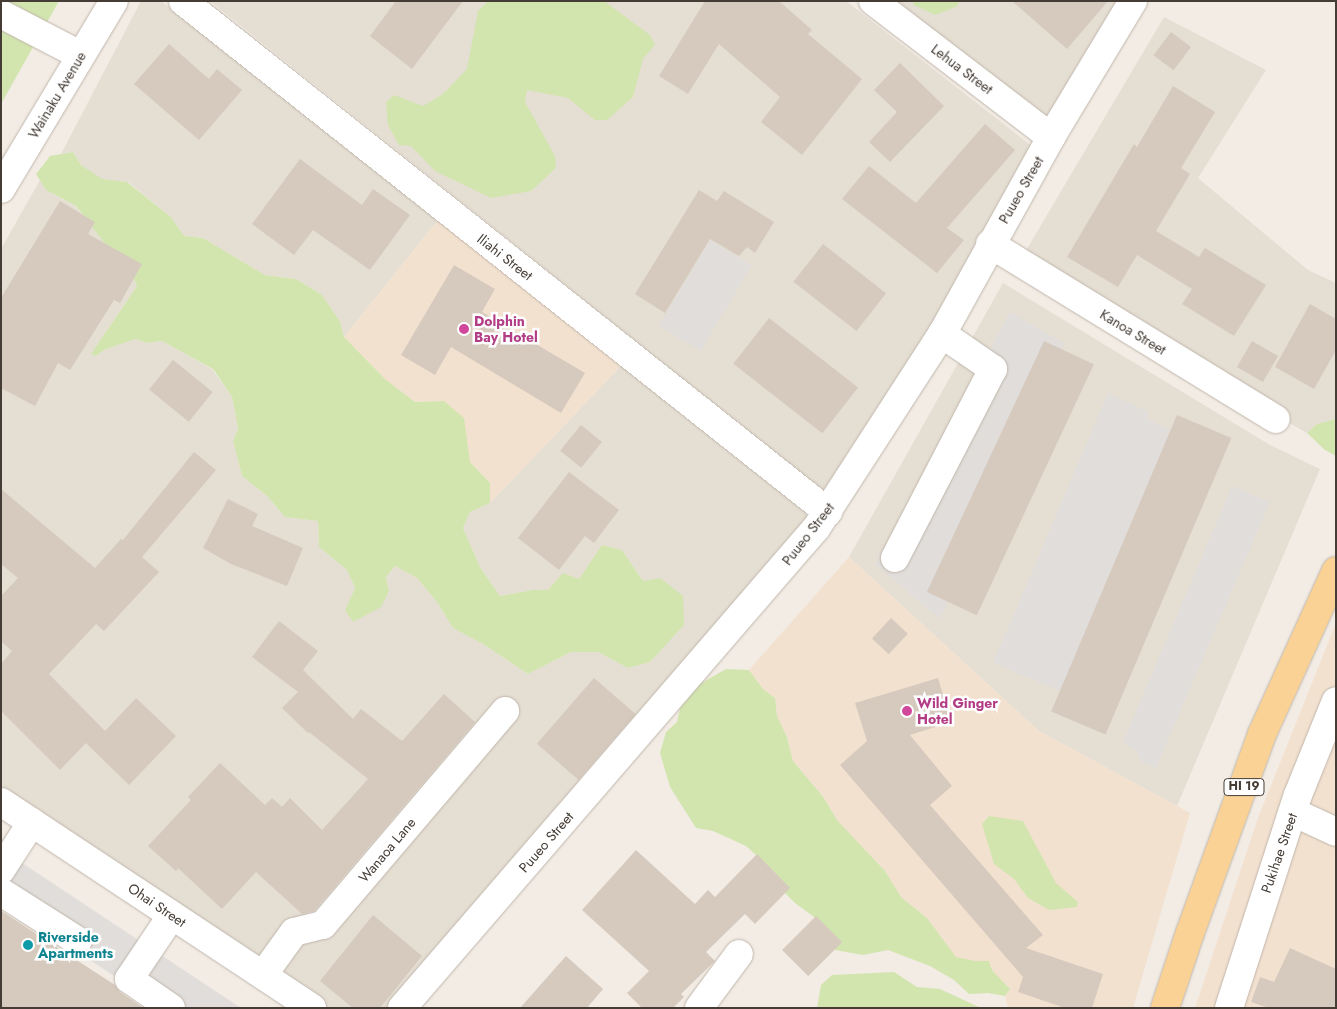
<!DOCTYPE html>
<html>
<head>
<meta charset="utf-8">
<style>
  body { margin:0 }
  #map { position:relative; width:1337px; height:1009px; overflow:hidden; background:#f2ece5; font-family:Jost,sans-serif }
  div>[style] { position:absolute }
  .residential>* { inset:0; background:#e5ded3 }
  .commercial>* { inset:0; background:#f3e1d0 }
  .green>* { inset:0; background:#d2e5af }
  .parking>* { inset:0; background:#e0ddda; transform-origin:0 0 }
  .building>* { inset:0; background:#d6cabe; transform-origin:0 0 }
  .roads { filter:drop-shadow(0 0 1px #c0b6ab) drop-shadow(0 0 1px #c0b6ab) }
  .minor>* { height:28px; margin:-14px; padding:0 14px; transform-origin:14px; border-radius:14px; background:#fff }
  .major>* { height:28px; margin:-14px; padding:0 14px; transform-origin:14px; border-radius:14px; background:#fad295 }
  .dots>* { width:14px; height:14px; translate:-50% -50%; box-sizing:border-box; border:2px solid #fff; border-radius:50% }
  span { translate:-50% -50%; white-space:nowrap; text-align:center; line-height:1.15; -webkit-text-stroke:5px #fff; paint-order:stroke }
  .shield-label span { padding:1px 4px; background:#fff; border:1px solid; border-radius:4px; -webkit-text-stroke-width:0 }
  .shield-label { font-size:12px; color:#443c35; font-weight:700 }
  .street-label { font-size:14px; color:#443c35 }
  .hotel-label { font-size:14px; color:#b23c85; font-weight:700 }
  .left { translate:0 -50%; text-align:left }
  .culture-label { font-size:14px; color:#0d838f; font-weight:700 }
  .frame { position:absolute; inset:0; border:2px solid #443c35; pointer-events:none }
</style>
</head>
<body>
<div id="map">
  <div class="residential">
    <div style="clip-path:polygon(141px 1px,161px 1px,438px 220px,344px 337px,340px 321px,321px 294px,296px 279px,265px 275px,203px 238px,184px 236px,171px 217px,128px 182px,102px 180px,81px 165px,73px 152px,61px 154px)"></div>
    <div style="clip-path:polygon(210px 1px,846px 1px,1033px 147px,833px 499px)"></div>
    <div style="clip-path:polygon(882px 1px,1142px 1px,1056px 131px)"></div>
    <div style="clip-path:polygon(1164px 17px,1266px 70px,1198px 178px,1308px 270px,1336px 283px,1336px 419px,1317px 424px,1307px 433px,1030px 275px,1021px 259px)"></div>
    <div style="clip-path:polygon(40px 180px,46px 190px,75px 206px,130px 271px,137px 286px,107px 330px,96px 356px,104px 350px,135px 339px,147px 343px,162px 341px,212px 369px,232px 397px,238px 428px,233px 441px,242px 476px,267px 496px,285px 517px,318px 521px,319px 547px,347px 570px,355px 588px,345px 610px,389px 591px,386px 577px,395px 566px,417px 578px,437px 602px,453px 628px,483px 644px,528px 674px,571px 652px,598px 652px,628px 668px,650px 662px,666px 644px,643px 581px,622px 550px,602px 545px,579px 579px,563px 574px,548px 590px,532px 590px,500px 596px,480px 567px,463px 528px,470px 512px,490px 503px,621px 366px,806px 513px,806px 528px,420px 1008px,319px 1008px,1px 788px,1px 249px)"></div>
    <div style="clip-path:polygon(1003px 283px,1270px 445px,1320px 469px,1177px 806px,1039px 731px,849px 557px)"></div>
  </div>
  <div class="commercial">
    <div style="clip-path:polygon(438px 220px,621px 366px,490px 503px,490px 483px,470px 462px,468px 449px,443px 401px,415px 402px,385px 379px,344px 337px)"></div>
    <div style="clip-path:polygon(849px 557px,1039px 731px,1190px 813px,1133px 1008px,1008px 1008px,1005px 996px,1010px 989px,992px 970px,989px 961px,976px 961px,956px 958px,927px 918px,901px 897px,885px 871px,837px 820px,824px 798px,793px 761px,787px 737px,777px 716px,775px 698px,763px 689px,749px 670px)"></div>
    <div style="clip-path:polygon(1336px 623px,1336px 1008px,1195px 1008px,1258px 818px)"></div>
  </div>
  <div class="green">
    <div style="clip-path:polygon(1px 1px,59px 1px,1px 104px)"></div>
    <div style="clip-path:polygon(488px 1px,604px 1px,650px 35px,655px 45px,643px 59px,633px 97px,607px 120px,595px 120px,568px 98px,527px 90px,525px 102px,555px 156px,556px 168px,531px 191px,491px 198px,435px 171px,411px 146px,399px 145px,388px 125px,386px 102px,394px 95px,423px 106px,443px 94px,467px 69px,478px 11px)"></div>
    <div style="clip-path:polygon(912px 1px,960px 1px,956px 7px,935px 15px,914px 5px)"></div>
    <div style="clip-path:polygon(73px 152px,81px 165px,102px 179px,127px 182px,171px 217px,184px 236px,203px 238px,265px 275px,296px 279px,321px 294px,340px 321px,344px 337px,385px 379px,415px 402px,444px 401px,464px 418px,470px 462px,490px 483px,490px 503px,470px 512px,463px 528px,480px 567px,500px 596px,532px 590px,548px 590px,563px 573px,579px 579px,602px 545px,622px 550px,643px 581px,660px 578px,683px 596px,684px 625px,650px 662px,628px 668px,598px 652px,571px 652px,528px 674px,483px 644px,453px 628px,437px 602px,417px 578px,395px 566px,386px 577px,389px 591px,381px 607px,353px 622px,345px 610px,355px 588px,347px 570px,319px 547px,318px 521px,285px 517px,267px 496px,242px 476px,233px 441px,238px 428px,232px 397px,213px 369px,162px 341px,147px 343px,135px 339px,104px 350px,96px 356px,91px 354px,137px 286px,130px 271px,109px 249px,76px 206px,46px 190px,36px 174px,50px 156px)"></div>
    <div style="clip-path:polygon(1336px 419px,1336px 456px,1325px 450px,1307px 433px,1317px 424px)"></div>
    <div style="clip-path:polygon(726px 669px,749px 670px,763px 689px,775px 698px,777px 716px,787px 737px,793px 761px,824px 798px,837px 820px,885px 871px,901px 897px,927px 918px,956px 957px,976px 961px,989px 961px,992px 970px,1010px 989px,1005px 996px,988px 993px,969px 994px,954px 980px,930px 966px,888px 950px,863px 955px,835px 950px,817px 919px,795px 903px,779px 887px,768px 866px,746px 846px,713px 831px,696px 828px,670px 787px,660px 753px,666px 732px,677px 722px,682px 699px,698px 685px)"></div>
    <div style="clip-path:polygon(989px 816px,1023px 821px,1056px 883px,1078px 902px,1077px 907px,1049px 910px,1028px 898px,1014px 879px,994px 864px,982px 824px)"></div>
    <div style="clip-path:polygon(894px 972px,917px 987px,940px 989px,981px 1008px,817px 1008px,821px 985px,832px 975px)"></div>
  </div>
  <div class="parking">
    <div style="left:710px;top:240px;width:49px;height:100px;rotate:31deg"></div>
    <div style="clip-path:polygon(1010px 312px,1064px 343px,940px 619px,875px 564px)"></div>
    <div style="clip-path:polygon(1108px 393px,1149px 412px,1147px 419px,1173px 431px,1063px 692px,993px 663px)"></div>
    <div style="clip-path:polygon(1232px 486px,1270px 502px,1156px 768px,1140px 761px,1136px 751px,1123px 742px)"></div>
    <div style="clip-path:polygon(1px 849px,241px 1008px,162px 1008px,1px 901px)"></div>
  </div>
  <div class="building">
    <div style="clip-path:polygon(396px 1px,463px 1px,412px 69px,370px 36px)"></div>
    <div style="clip-path:polygon(705px 1px,779px 1px,812px 30px,808px 34px,862px 79px,802px 155px,761px 122px,780px 97px,719px 44px,688px 94px,659px 76px)"></div>
    <div style="clip-path:polygon(1012px 1px,1108px 1px,1067px 49px)"></div>
    <div style="left:1171px;top:32px;width:25px;height:29px;rotate:37deg"></div>
    <div style="clip-path:polygon(169px 44px,209px 79px,217px 69px,242px 90px,199px 140px,134px 84px)"></div>
    <div style="clip-path:polygon(900px 63px,944px 106px,890px 162px,869px 142px,897px 112px,874px 90px)"></div>
    <div style="clip-path:polygon(1173px 86px,1215px 112px,1181px 168px,1190px 174px,1156px 231px,1199px 257px,1205px 248px,1266px 285px,1234px 336px,1182px 304px,1192px 289px,1137px 255px,1118px 287px,1067px 257px,1134px 144px,1137px 147px)"></div>
    <div style="clip-path:polygon(985px 124px,1015px 150px,947px 228px,964px 240px,937px 273px,842px 199px,869px 166px,916px 203px)"></div>
    <div style="clip-path:polygon(300px 159px,362px 205px,373px 189px,410px 215px,370px 270px,313px 230px,294px 255px,252px 224px)"></div>
    <div style="clip-path:polygon(699px 190px,717px 201px,724px 191px,774px 222px,755px 253px,747px 247px,739px 256px,710px 239px,665px 313px,635px 294px)"></div>
    <div style="clip-path:polygon(60px 201px,95px 222px,88px 234px,142px 264px,120px 303px,114px 300px,70px 370px,58px 363px,35px 406px,1px 388px,1px 298px)"></div>
    <div style="left:823px;top:244px;width:80px;height:48px;rotate:38deg"></div>
    <div style="clip-path:polygon(454px 265px,495px 289px,482px 312px,585px 373px,561px 413px,451px 347px,435px 375px,401px 355px)"></div>
    <div style="clip-path:polygon(1310px 304px,1336px 319px,1336px 350px,1314px 389px,1275px 367px)"></div>
    <div style="left:769px;top:318px;width:113px;height:58px;rotate:38deg"></div>
    <div style="left:1044px;top:341px;width:55px;height:277px;rotate:25deg"></div>
    <div style="left:1252px;top:341px;width:30px;height:30px;rotate:30deg"></div>
    <div style="left:173px;top:360px;width:51px;height:38px;rotate:39deg"></div>
    <div style="left:1177px;top:415px;width:59px;height:322px;rotate:23deg"></div>
    <div style="left:581px;top:425px;width:27px;height:33px;rotate:39deg"></div>
    <div style="clip-path:polygon(194px 452px,216px 470px,142px 557px,159px 572px,104px 631px,96px 624px,49px 674px,105px 731px,136px 698px,176px 736px,129px 785px,86px 743px,60px 770px,1px 711px,1px 664px,12px 651px,1px 641px,1px 596px,18px 578px,1px 564px,1px 489px,95px 568px,121px 539px,123px 540px)"></div>
    <div style="clip-path:polygon(569px 472px,619px 510px,594px 543px,585px 536px,559px 570px,518px 538px)"></div>
    <div style="clip-path:polygon(228px 499px,258px 514px,252px 526px,303px 548px,287px 586px,231px 564px,203px 548px)"></div>
    <div style="left:891px;top:618px;width:23px;height:28px;rotate:43deg"></div>
    <div style="clip-path:polygon(279px 621px,318px 651px,303px 670px,353px 719px,361px 709px,402px 741px,444px 694px,475px 722px,314px 911px,302px 914px,256px 872px,222px 909px,178px 868px,176px 871px,148px 846px,191px 800px,188px 797px,220px 763px,265px 805px,272px 798px,282px 807px,290px 798px,322px 830px,368px 779px,309px 732px,308px 733px,282px 708px,298px 692px,252px 657px)"></div>
    <div style="left:594px;top:678px;width:55px;height:87px;rotate:41deg"></div>
    <div style="clip-path:polygon(938px 678px,951px 722px,910px 735px,952px 786px,930px 805px,1043px 935px,1026px 948px,1103px 974px,1092px 1008px,1065px 1008px,1018px 992px,1023px 977px,840px 765px,867px 741px,855px 703px)"></div>
    <div style="clip-path:polygon(636px 850px,695px 904px,708px 890px,715px 897px,757px 854px,790px 888px,755px 924px,745px 914px,706px 952px,715px 961px,681px 994px,684px 997px,673px 1008px,642px 1008px,627px 993px,649px 971px,582px 910px)"></div>
    <div style="clip-path:polygon(1px 911px,115px 985px,120px 992px,143px 1008px,1px 1008px)"></div>
    <div style="clip-path:polygon(373px 915px,422px 956px,380px 1008px,353px 1008px,320px 981px)"></div>
    <div style="left:816px;top:916px;width:37px;height:48px;rotate:45deg"></div>
    <div style="clip-path:polygon(1290px 948px,1336px 969px,1336px 1008px,1269px 1008px,1251px 1002px,1260px 977px,1274px 982px)"></div>
    <div style="clip-path:polygon(566px 956px,603px 989px,587px 1008px,520px 1008px)"></div>
  </div>
  <div class="roads">
    <div class="minor">
      <div style="left:183px;top:1px;width:823px;rotate:38.39deg"></div>
      <div style="left:873px;top:1px;width:224px;rotate:37.4deg"></div>
      <div style="left:1px;top:14px;width:89px;rotate:27.4deg"></div>
      <div style="left:1px;top:189px;width:219px;rotate:-59deg"></div>
      <div style="left:990px;top:244px;width:335px;rotate:31.5deg"></div>
      <div style="left:895px;top:558px;width:213px;rotate:-62.6deg"></div>
      <div style="left:993px;top:369px;width:62px;rotate:-145.5deg"></div>
      <div style="left:1px;top:802px;width:373px;rotate:33.5deg"></div>
      <div style="left:1293px;top:812px;width:47px;rotate:24.9deg"></div>
      <div style="left:1px;top:870px;width:57px;rotate:-57.1deg"></div>
      <div style="left:1px;top:892px;width:91px;rotate:32.5deg"></div>
      <div style="left:263px;top:975px;width:53px;rotate:-54.2deg"></div>
      <div style="left:294px;top:932px;width:30px;rotate:-14deg"></div>
      <div style="left:323px;top:925px;width:281px;rotate:-49.6deg"></div>
      <div style="left:171px;top:1008px;width:51px;rotate:-145.4deg"></div>
      <div style="left:129px;top:979px;width:77px;rotate:-56.1deg"></div>
      <div style="left:402px;top:1008px;width:635px;rotate:-49.21deg"></div>
      <div style="left:817px;top:527px;width:230px;rotate:-57.1deg"></div>
      <div style="left:942px;top:334px;width:225px;rotate:-61deg"></div>
      <div style="left:1051px;top:137px;width:159px;rotate:-58.9deg"></div>
      <div style="left:699px;top:1008px;width:67px;rotate:-53.5deg"></div>
      <div style="left:1229px;top:1008px;width:224px;rotate:-72.1deg"></div>
      <div style="left:1298px;top:795px;width:101px;rotate:-68deg"></div>
    </div>
    <div class="major">
      <div style="left:1165px;top:1008px;width:79px;rotate:-71.6deg"></div>
      <div style="left:1190px;top:933px;width:212px;rotate:-70.1deg"></div>
      <div style="left:1262px;top:734px;width:179px;rotate:-65.6deg"></div>
    </div>
  </div>
  <div class="dots">
    <div style="left:464px;top:329px;background:#d1479c"></div>
    <div style="left:907px;top:711px;background:#d1479c"></div>
    <div style="left:28px;top:945px;background:#0f9aa8"></div>
  </div>
  <div class="shield-label">
    <span style="left:1244px;top:787px">HI 19</span>
  </div>
  <div class="street-label">
    <span style="left:962px;top:69px;rotate:37deg">Lehua Street</span>
    <span style="left:57px;top:95px;rotate:-59deg">Wainaku Avenue</span>
    <span style="left:1021px;top:190px;rotate:-60deg">Puueo Street</span>
    <span style="left:505px;top:257px;rotate:38deg">Iliahi Street</span>
    <span style="left:1133px;top:332px;rotate:31deg">Kanoa Street</span>
    <span style="left:808px;top:534px;rotate:-52deg">Puueo Street</span>
    <span style="left:546px;top:842px;rotate:-49deg">Puueo Street</span>
    <span style="left:387px;top:850px;rotate:-50deg">Wanaoa Lane</span>
    <span style="left:1279px;top:853px;rotate:-71deg">Pukihae Street</span>
    <span style="left:157px;top:905px;rotate:34deg">Ohai Street</span>
  </div>
  <div class="hotel-label">
    <span class="left" style="left:474px;top:329px">Dolphin<br>Bay Hotel</span>
    <span class="left" style="left:917px;top:711px">Wild Ginger<br>Hotel</span>
  </div>
  <div class="culture-label">
    <span class="left" style="left:38px;top:945px">Riverside<br>Apartments</span>
  </div>
  <div class="frame"></div>
</div>
</body>
</html>
